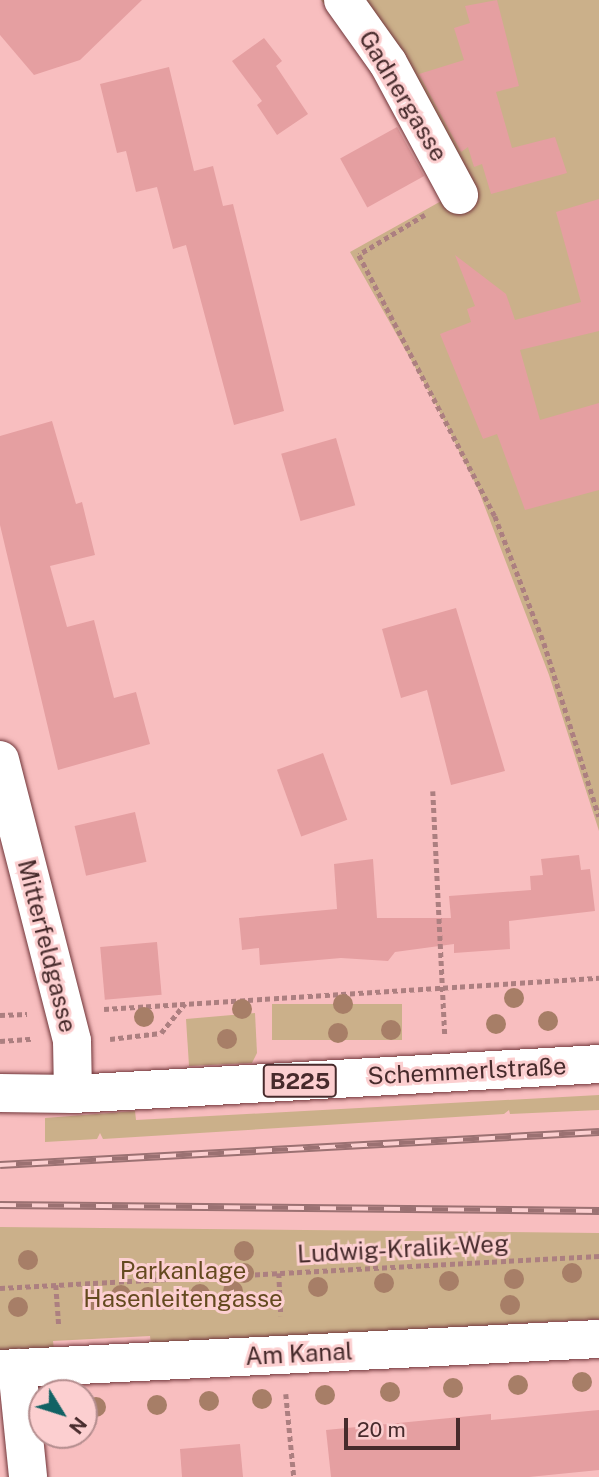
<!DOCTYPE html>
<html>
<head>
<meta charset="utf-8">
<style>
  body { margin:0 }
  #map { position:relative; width:599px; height:1477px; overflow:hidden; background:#f8bebf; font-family:"Public Sans",sans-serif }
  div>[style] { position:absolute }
  .green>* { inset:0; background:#cbb08a; transform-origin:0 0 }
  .building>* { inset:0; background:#e59fa1; transform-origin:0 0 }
  .path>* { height:4.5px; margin-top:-2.25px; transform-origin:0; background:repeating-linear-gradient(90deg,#ac7f80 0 5px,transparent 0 8.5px) }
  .roads { filter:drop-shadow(0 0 2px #71363a) drop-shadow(0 0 2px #71363a) }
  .minor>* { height:38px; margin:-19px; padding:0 19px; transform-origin:19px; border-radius:19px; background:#fff }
  .major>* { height:38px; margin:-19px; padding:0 19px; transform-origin:19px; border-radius:19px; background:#fff }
  .rail>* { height:8px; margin-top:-4px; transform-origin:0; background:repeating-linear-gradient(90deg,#fccfd0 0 16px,#9b7172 0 32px); box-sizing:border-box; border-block:2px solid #9b7172 }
  .trees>* { width:20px; height:20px; margin:-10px; border-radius:50%; background:#a77e67 }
  span { translate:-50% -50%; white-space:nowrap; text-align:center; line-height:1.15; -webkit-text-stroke:6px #fccfd0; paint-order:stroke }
  .shield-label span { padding:2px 5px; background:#fccfd0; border:2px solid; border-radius:5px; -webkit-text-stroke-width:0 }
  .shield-label { font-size:23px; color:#472b2c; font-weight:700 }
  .street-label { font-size:24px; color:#472b2c }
  .park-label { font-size:24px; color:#644a1f }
  .north { position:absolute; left:28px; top:1379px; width:70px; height:70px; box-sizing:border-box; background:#fccfd0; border:2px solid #b48d8e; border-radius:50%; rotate:128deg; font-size:19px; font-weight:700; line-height:28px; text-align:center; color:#472b2c }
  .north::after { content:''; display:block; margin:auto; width:24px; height:32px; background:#116264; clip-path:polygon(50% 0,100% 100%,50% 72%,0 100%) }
  .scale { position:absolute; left:344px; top:1418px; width:116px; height:32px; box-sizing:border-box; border:4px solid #472b2c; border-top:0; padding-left:9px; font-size:21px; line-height:24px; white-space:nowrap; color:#472b2c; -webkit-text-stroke:5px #fccfd0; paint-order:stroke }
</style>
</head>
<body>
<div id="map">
  <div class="green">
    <div style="clip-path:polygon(321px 0,599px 0,599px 831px,549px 675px,478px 489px,433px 399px,350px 252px,452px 195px,401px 112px)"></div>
    <div style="left:402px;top:1004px;width:36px;height:130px;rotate:90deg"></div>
    <div style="clip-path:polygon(255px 1013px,257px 1053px,252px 1063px,189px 1066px,186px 1019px)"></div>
    <div style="clip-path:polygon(599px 1095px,599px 1110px,510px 1114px,509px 1110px,504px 1114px,103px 1139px,100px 1133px,97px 1139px,45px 1142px,45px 1118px,135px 1111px,136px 1120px)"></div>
    <div style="clip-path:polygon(0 1227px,599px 1233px,599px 1319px,151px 1344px,150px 1336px,53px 1341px,54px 1350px,0 1354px)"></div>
  </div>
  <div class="building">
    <div style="clip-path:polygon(0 0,142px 0,80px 60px,34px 75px,0 35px)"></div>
    <div style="clip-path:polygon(497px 0,519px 86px,496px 92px,512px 148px,555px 137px,567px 173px,491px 194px,482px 164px,474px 167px,468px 147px,461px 152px,419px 74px,464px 60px,454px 28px,470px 23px,465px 6px)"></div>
    <div style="clip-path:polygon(264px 38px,282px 61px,276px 66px,308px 114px,277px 135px,257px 105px,262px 101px,232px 61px)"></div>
    <div style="clip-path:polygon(169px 67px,194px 171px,213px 166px,223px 206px,233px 204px,284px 411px,234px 425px,186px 245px,173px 249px,157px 187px,136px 192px,126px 151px,117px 153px,100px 84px)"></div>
    <div style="left:397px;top:127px;width:56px;height:65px;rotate:61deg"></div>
    <div style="clip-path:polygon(599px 199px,599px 331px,520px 350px,540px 420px,599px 403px,599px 490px,525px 510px,497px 434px,483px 439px,440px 334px,471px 322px,467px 309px,475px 306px,455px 255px,506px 294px,515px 320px,581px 302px,556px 212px)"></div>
    <div style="clip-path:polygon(52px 421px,76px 504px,82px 502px,95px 555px,50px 566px,67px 627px,94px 620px,114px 698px,136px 692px,150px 744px,58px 770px,0 525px,0 436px)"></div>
    <div style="left:336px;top:438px;width:70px;height:57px;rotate:74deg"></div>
    <div style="clip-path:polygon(456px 608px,505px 771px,451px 785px,427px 690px,401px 698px,382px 629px)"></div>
    <div style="left:323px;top:753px;width:71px;height:49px;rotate:70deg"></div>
    <div style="left:135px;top:812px;width:51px;height:62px;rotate:77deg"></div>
    <div style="clip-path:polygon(579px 855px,581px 870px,590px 869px,595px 911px,509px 921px,510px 949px,454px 953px,454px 944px,395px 952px,388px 961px,341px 958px,260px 965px,259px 948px,242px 950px,239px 918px,337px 909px,334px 864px,373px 859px,377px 918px,451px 918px,449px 896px,531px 890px,530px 876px,543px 875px,541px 859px)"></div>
    <div style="left:157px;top:942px;width:53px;height:57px;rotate:85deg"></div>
    <div style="clip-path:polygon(599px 1410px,599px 1470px,529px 1477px,331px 1477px,326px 1430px,491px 1414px,491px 1420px)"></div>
    <div style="clip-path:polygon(240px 1444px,243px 1477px,182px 1477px,180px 1449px)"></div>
  </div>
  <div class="path">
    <div style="left:425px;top:215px;width:77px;rotate:148.8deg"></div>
    <div style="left:359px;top:255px;width:294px;rotate:62.5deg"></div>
    <div style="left:495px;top:516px;width:136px;rotate:68.9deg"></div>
    <div style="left:544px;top:643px;width:182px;rotate:72.4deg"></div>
    <div style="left:433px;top:791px;width:244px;rotate:87.2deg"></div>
    <div style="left:104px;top:1009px;width:496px;rotate:-3.6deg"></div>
    <div style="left:0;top:1015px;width:27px;rotate:-2deg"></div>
    <div style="left:110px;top:1039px;width:51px;rotate:-6.7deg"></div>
    <div style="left:161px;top:1033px;width:38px;rotate:-51deg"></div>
    <div style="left:0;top:1041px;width:32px;rotate:-4deg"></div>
    <div style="left:279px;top:1273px;width:43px;rotate:87.3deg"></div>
    <div style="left:56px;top:1285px;width:42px;rotate:85.9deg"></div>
    <div style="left:0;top:1288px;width:600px;rotate:-3.06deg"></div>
    <div style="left:286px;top:1394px;width:83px;rotate:84.5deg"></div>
  </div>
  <div class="roads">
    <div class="minor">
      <div style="left:343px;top:0;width:77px;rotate:54.5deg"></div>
      <div style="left:388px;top:63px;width:150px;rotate:61.7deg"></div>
      <div style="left:0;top:760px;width:290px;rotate:75.6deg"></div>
      <div style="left:72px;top:1041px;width:53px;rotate:88.9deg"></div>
      <div style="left:17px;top:1368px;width:110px;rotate:84.2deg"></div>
      <div style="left:0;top:1369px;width:600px;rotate:-2.87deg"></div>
    </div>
    <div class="major">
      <div style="left:0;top:1093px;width:73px;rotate:0.8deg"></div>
      <div style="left:73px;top:1094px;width:527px;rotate:-3.26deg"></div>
    </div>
  </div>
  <div class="rail">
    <div style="left:0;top:1165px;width:600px;rotate:-3.15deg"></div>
    <div style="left:0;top:1205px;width:599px;rotate:0.57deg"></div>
  </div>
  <div class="trees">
    <div style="left:514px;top:998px"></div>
    <div style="left:343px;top:1004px"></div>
    <div style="left:242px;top:1009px"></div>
    <div style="left:144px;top:1017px"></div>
    <div style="left:548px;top:1021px"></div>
    <div style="left:496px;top:1024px"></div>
    <div style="left:391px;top:1030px"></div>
    <div style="left:338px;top:1033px"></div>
    <div style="left:227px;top:1039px"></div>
    <div style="left:244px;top:1251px"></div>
    <div style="left:28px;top:1260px"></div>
    <div style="left:244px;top:1273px"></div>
    <div style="left:572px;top:1273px"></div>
    <div style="left:514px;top:1279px"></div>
    <div style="left:449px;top:1281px"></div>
    <div style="left:384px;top:1283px"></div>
    <div style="left:318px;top:1287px"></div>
    <div style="left:233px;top:1291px"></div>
    <div style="left:200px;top:1294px"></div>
    <div style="left:121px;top:1295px"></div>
    <div style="left:148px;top:1297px"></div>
    <div style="left:92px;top:1300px"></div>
    <div style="left:510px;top:1305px"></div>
    <div style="left:18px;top:1307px"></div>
    <div style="left:582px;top:1382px"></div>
    <div style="left:518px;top:1385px"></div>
    <div style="left:453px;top:1388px"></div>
    <div style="left:390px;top:1392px"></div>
    <div style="left:325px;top:1395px"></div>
    <div style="left:262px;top:1399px"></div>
    <div style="left:209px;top:1401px"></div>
    <div style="left:157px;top:1405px"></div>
    <div style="left:96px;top:1407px"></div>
  </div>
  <div class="shield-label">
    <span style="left:300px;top:1081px">B225</span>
  </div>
  <div class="street-label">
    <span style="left:403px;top:96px;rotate:59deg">Gadnergasse</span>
    <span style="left:47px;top:946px;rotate:76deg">Mitterfeldgasse</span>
    <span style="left:467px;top:1071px;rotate:-3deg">Schemmerlstraße</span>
    <span style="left:403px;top:1249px;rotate:-3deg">Ludwig-Kralik-Weg</span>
    <span style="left:299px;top:1354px;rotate:-3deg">Am Kanal</span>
  </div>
  <div class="park-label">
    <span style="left:183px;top:1285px">Parkanlage<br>Hasenleitengasse</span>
  </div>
  <div class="north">N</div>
  <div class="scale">20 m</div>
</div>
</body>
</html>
